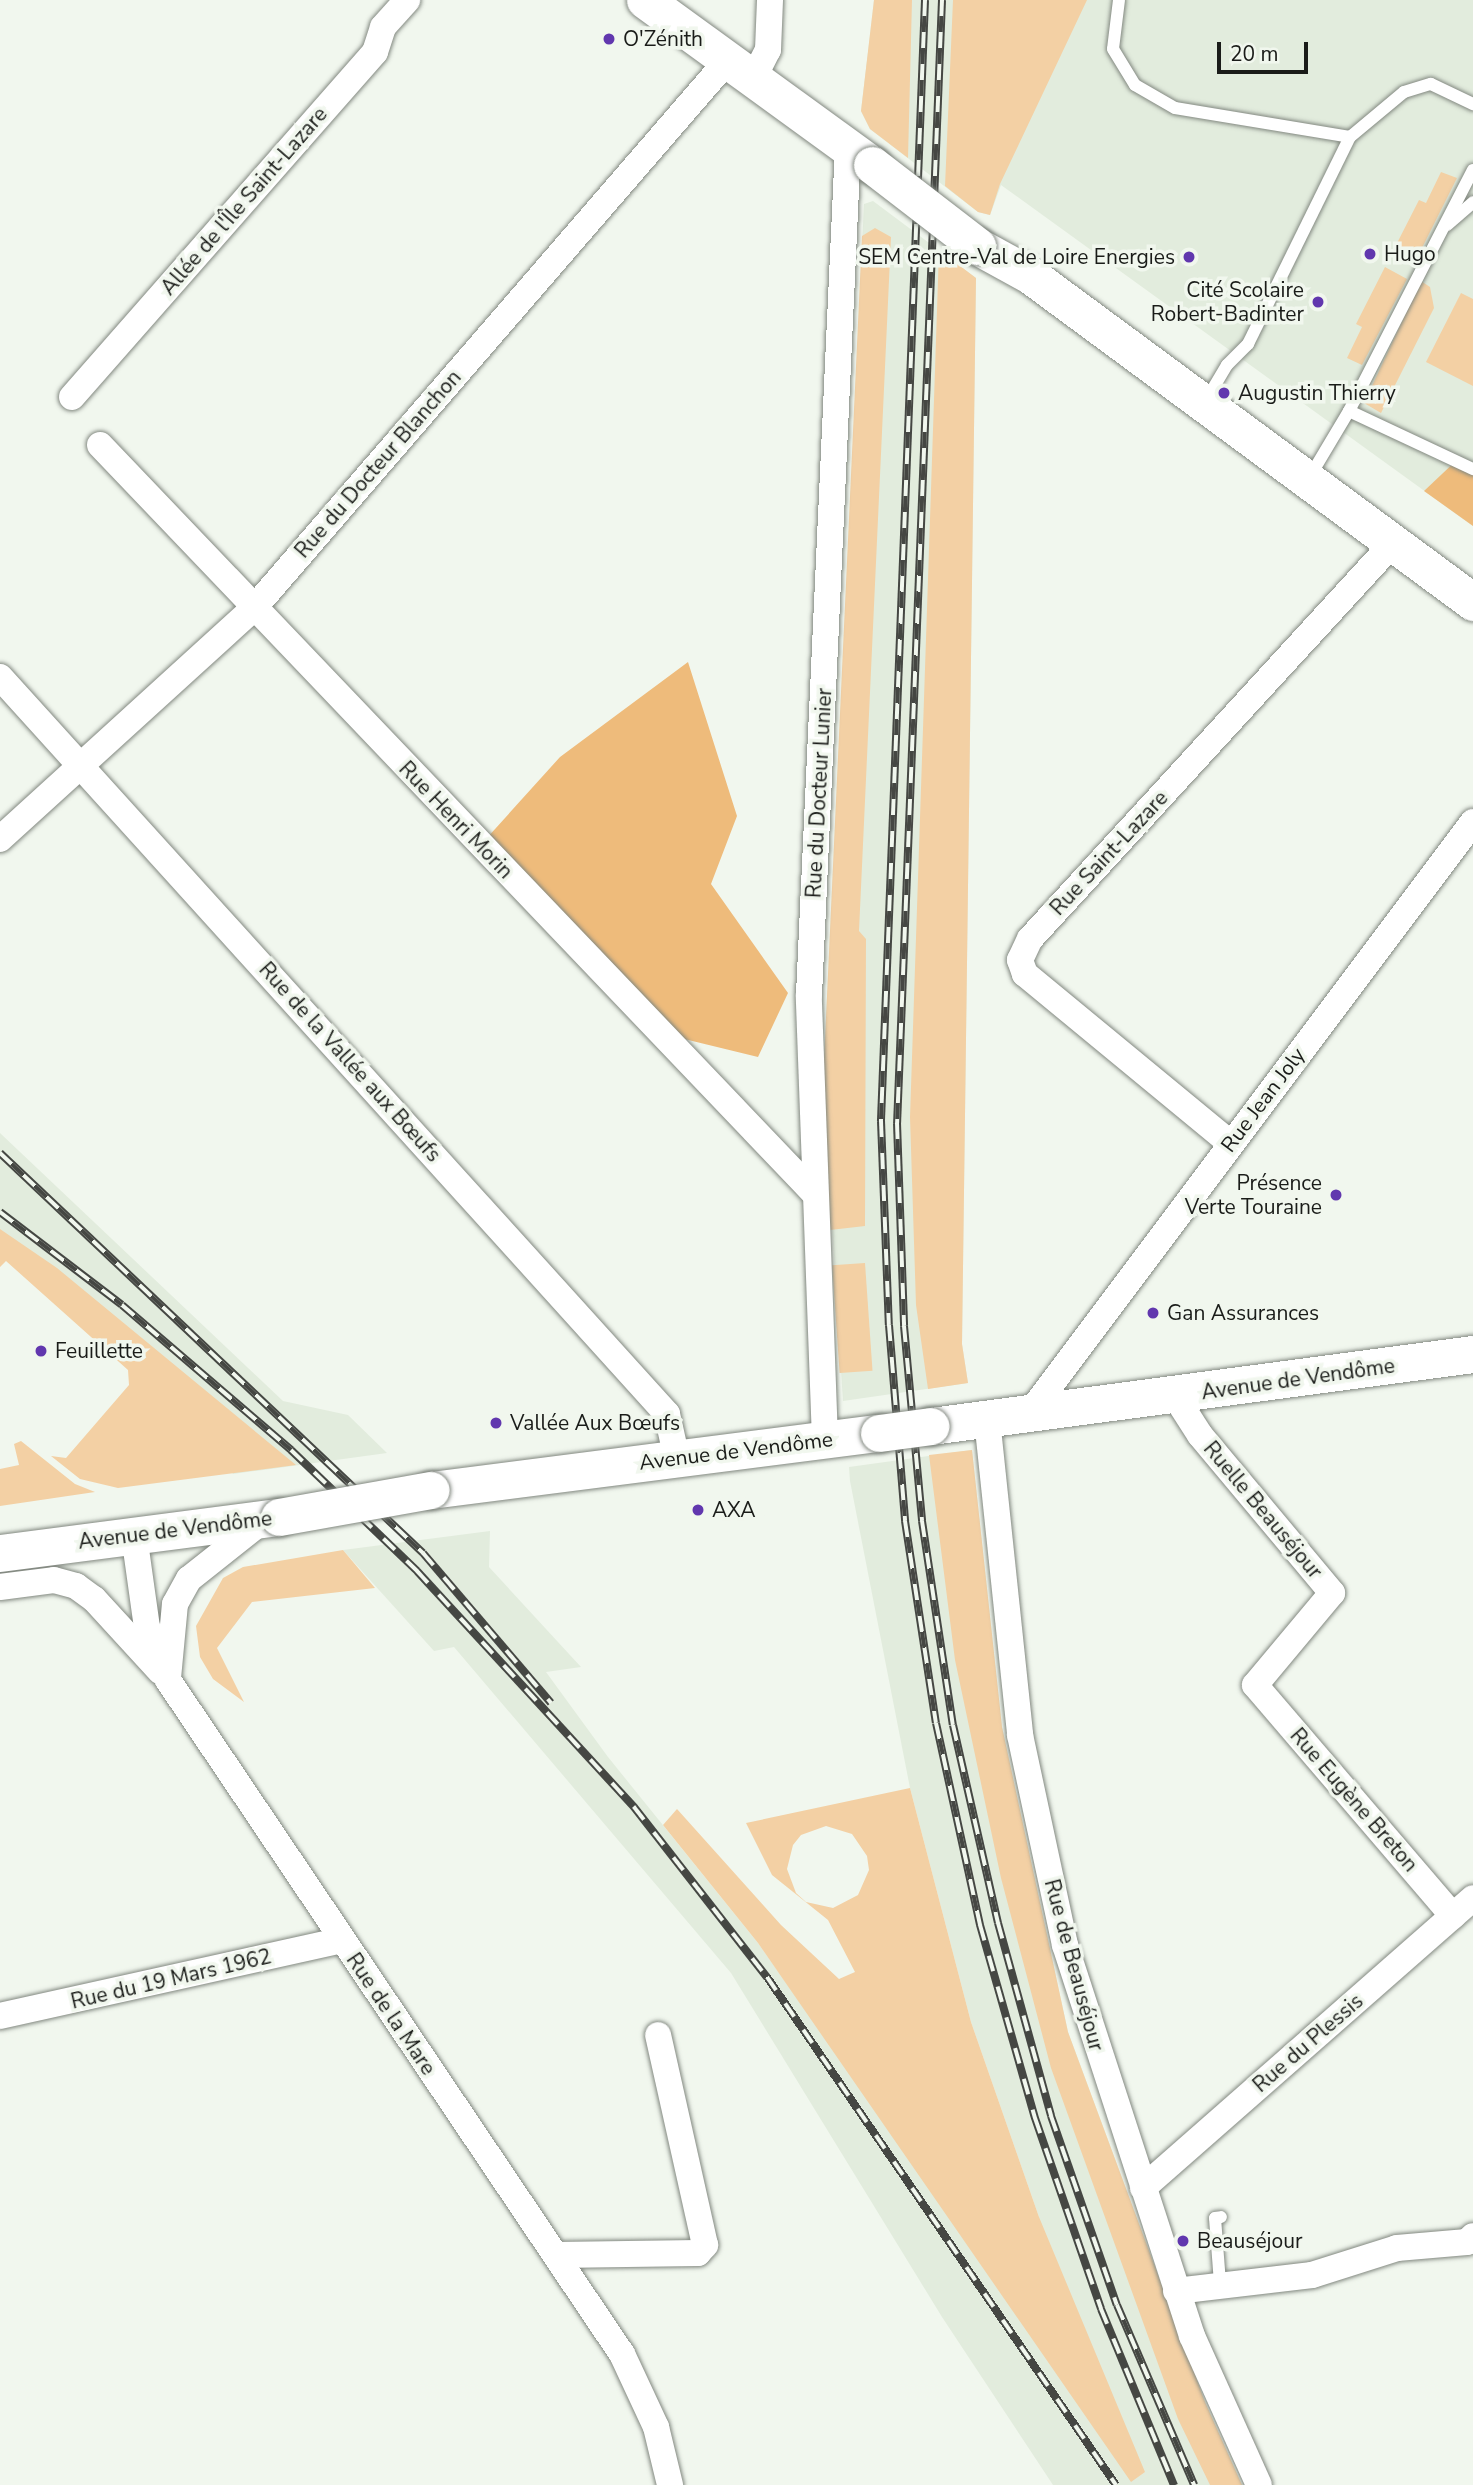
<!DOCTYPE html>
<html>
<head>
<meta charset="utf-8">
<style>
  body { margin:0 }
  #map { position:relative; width:1473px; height:2485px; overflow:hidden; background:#f1f7ee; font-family:"Nunito Sans",sans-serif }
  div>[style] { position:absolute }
  .built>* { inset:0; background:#e2ecdd }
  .green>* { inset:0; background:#f3d0a4; transform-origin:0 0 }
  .forest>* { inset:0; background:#eebb7b }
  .roads { filter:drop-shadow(0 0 2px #828880) drop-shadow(0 0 2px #828880) }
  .lane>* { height:12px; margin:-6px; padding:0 6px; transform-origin:6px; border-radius:6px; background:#fff }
  .street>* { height:26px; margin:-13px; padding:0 13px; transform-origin:13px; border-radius:13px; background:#fff }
  .secondary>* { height:37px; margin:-18.5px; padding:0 18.5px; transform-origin:18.5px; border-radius:18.5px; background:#fff }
  .rail>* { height:8px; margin-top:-4px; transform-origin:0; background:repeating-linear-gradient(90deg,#f1f7ee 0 16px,#454743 0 32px); box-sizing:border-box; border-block:2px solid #454743 }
  .bridges { filter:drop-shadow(0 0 2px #828880) drop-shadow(0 0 2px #828880) }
  .secondary-bridge>* { height:37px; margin:-18.5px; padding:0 18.5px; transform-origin:18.5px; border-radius:18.5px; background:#fff }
  .dots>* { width:19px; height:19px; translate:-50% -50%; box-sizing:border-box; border:4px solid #f1f7ee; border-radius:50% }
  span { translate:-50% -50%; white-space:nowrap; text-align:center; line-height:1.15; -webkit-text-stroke:7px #f1f7ee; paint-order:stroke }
  .poi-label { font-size:21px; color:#1a1c19 }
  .left { translate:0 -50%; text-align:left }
  .right { translate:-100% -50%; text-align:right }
  .street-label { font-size:21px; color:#1a1c19 }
  .scale { position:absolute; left:1217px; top:42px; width:91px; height:32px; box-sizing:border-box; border:4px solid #1a1c19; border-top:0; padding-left:9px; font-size:21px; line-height:24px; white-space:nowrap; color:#1a1c19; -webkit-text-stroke:5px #f1f7ee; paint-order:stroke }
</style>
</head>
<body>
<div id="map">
  <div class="built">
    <div style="clip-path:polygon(874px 0,1473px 0,1473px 526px,1001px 185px,990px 215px,978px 212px,870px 129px,861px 111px)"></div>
    <div style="clip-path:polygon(873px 201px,976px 278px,962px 1344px,968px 1383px,843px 1401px,823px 1083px,864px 204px)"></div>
    <div style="clip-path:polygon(0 1133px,283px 1401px,348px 1415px,387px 1453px,233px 1474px,196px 1418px,0 1250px)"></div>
    <div style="clip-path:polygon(972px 1450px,1002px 1727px,1068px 2032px,1205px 2402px,1242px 2485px,1053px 2485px,942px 2317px,731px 1973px,454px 1647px,434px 1651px,343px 1550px,490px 1531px,489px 1567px,581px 1667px,546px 1672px,608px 1757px,758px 1943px,932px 2189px,1039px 2217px,971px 2022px,910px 1788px,850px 1481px,849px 1467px)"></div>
  </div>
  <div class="green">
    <div style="clip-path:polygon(874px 0,912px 0,908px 158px,870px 129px,861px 111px)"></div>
    <div style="clip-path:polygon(953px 0,1087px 0,1000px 184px,990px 215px,978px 212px,945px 186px)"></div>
    <div style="clip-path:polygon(1441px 172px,1457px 178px,1416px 260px,1394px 249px,1419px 200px,1426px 203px)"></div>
    <div style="clip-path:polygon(875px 228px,891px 237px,859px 931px,866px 939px,865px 1226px,830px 1230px,823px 1083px,862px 236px)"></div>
    <div style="clip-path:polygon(939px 250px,976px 278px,962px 1344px,968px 1383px,928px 1389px,916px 1305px,910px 1117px)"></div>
    <div style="clip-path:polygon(1385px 267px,1407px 279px,1362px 365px,1347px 358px,1362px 327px,1356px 324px)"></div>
    <div style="clip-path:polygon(1421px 281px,1430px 287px,1434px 308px,1381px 413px,1364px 403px)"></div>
    <div style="clip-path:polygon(1461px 293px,1473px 299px,1473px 386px,1426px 362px)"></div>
    <div style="clip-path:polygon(0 1229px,57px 1268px,296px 1465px,118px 1488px,80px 1479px,51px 1456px,66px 1458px,129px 1385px,128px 1370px,6px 1261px,0 1267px)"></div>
    <div style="left:865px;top:1263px;width:108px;height:33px;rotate:86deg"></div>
    <div style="clip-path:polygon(21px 1441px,75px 1484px,95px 1492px,0 1506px,0 1469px,19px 1465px,14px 1444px)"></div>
    <div style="clip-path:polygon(972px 1450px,1002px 1727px,1068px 2032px,1205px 2402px,1242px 2485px,1210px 2485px,1178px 2419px,1051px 2068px,1001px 1878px,955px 1660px,929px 1455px)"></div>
    <div style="clip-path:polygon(343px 1550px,375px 1588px,252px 1602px,217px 1648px,244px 1702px,213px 1679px,200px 1657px,196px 1626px,223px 1578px,243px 1567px)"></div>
    <div style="clip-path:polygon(evenodd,910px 1788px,971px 2022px,1039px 2217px,1145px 2472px,1131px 2482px,758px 1943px,663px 1825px,677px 1809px,781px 1925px,839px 1979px,855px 1972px,828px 1920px,772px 1875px,746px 1823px,910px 1788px,826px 1826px,852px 1834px,867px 1856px,869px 1870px,858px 1895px,833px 1908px,806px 1902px,796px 1893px,787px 1869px,793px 1845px,801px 1835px,826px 1826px)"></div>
  </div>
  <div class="forest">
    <div style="clip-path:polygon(1460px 457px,1473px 463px,1473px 526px,1424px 491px)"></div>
    <div style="clip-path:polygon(688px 662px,737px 816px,711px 884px,788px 993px,758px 1057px,676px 1037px,486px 839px,560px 757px)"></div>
  </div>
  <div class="roads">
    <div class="lane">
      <div style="left:1119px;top:0;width:49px;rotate:97deg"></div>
      <div style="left:1113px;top:49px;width:42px;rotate:58.6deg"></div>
      <div style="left:1135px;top:85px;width:46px;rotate:29.9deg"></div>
      <div style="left:1175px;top:108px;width:177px;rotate:9.4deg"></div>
      <div style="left:1350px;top:137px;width:70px;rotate:-39.8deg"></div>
      <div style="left:1404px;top:92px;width:28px;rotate:-17deg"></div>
      <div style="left:1431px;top:84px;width:47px;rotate:25.5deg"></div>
      <div style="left:1447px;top:225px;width:35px;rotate:-41deg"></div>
      <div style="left:1205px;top:402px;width:43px;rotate:-59.3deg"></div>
      <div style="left:1227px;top:365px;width:30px;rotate:-45deg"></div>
      <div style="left:1248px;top:344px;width:231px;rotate:-63.8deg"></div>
      <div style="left:1349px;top:411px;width:137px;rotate:25.1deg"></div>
      <div style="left:1309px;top:478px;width:78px;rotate:-59.2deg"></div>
      <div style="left:1349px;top:411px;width:271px;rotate:-62.8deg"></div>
      <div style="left:1220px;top:2283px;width:65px;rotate:-94.4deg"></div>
      <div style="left:1215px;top:2218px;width:6px;rotate:-9deg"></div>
    </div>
    <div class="street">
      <div style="left:753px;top:79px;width:33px;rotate:-63deg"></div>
      <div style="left:768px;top:50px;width:50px;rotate:-87.7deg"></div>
      <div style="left:72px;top:397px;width:459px;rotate:-48.7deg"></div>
      <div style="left:375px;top:52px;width:26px;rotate:-72deg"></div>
      <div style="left:383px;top:27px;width:36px;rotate:-48deg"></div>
      <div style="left:100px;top:445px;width:1034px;rotate:46.33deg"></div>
      <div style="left:0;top:677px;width:994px;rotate:47.85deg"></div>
      <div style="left:667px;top:1414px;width:46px;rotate:77.5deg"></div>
      <div style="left:0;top:839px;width:343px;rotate:-42.3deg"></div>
      <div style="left:254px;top:608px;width:723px;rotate:-49.15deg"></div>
      <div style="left:1230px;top:1143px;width:266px;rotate:-140.5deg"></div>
      <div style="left:1025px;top:974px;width:15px;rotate:-110deg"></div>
      <div style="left:1020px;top:960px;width:23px;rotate:-65deg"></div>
      <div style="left:1030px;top:939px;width:539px;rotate:-47.48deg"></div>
      <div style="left:1175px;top:1396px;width:46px;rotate:57.3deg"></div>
      <div style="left:1200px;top:1435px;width:206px;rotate:50.1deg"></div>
      <div style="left:1332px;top:1593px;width:120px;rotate:129.9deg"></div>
      <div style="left:1255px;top:1685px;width:304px;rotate:49.4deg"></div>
      <div style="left:1029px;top:1414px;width:740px;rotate:-53.13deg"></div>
      <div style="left:987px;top:1419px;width:318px;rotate:84deg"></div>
      <div style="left:1020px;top:1735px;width:215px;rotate:77.9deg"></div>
      <div style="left:1065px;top:1945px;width:411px;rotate:72deg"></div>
      <div style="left:1192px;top:2336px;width:163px;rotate:65.8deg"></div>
      <div style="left:825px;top:1440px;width:445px;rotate:-92.1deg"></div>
      <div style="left:809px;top:995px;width:849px;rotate:-87.37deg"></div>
      <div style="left:134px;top:1535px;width:93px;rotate:82deg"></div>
      <div style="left:147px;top:1627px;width:57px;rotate:68.4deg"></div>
      <div style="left:168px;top:1680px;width:813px;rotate:56.04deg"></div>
      <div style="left:622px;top:2354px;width:81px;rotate:65deg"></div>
      <div style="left:656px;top:2427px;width:60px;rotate:76.4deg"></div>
      <div style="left:0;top:1587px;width:54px;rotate:-7.4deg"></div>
      <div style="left:54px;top:1580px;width:23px;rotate:15deg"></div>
      <div style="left:76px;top:1586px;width:22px;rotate:36deg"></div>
      <div style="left:94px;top:1599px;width:98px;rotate:47.5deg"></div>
      <div style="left:168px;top:1678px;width:74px;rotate:-84.6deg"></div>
      <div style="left:175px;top:1604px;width:29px;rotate:-61deg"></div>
      <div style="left:189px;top:1579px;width:92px;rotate:-38.4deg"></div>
      <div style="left:0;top:2016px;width:350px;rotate:-12.5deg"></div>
      <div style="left:1143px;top:2188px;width:439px;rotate:-41.3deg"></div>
      <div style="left:556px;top:2255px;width:142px;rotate:-0.8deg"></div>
      <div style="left:698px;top:2253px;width:11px;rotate:-49deg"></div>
      <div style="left:705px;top:2245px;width:215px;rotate:-102.6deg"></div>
      <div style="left:1176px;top:2291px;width:137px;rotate:-6.7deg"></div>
      <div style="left:1312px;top:2275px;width:89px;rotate:-17.6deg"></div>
      <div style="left:1397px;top:2248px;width:70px;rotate:-4.9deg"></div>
      <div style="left:1467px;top:2242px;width:8px;rotate:-45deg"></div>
    </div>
    <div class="secondary">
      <div style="left:645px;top:0;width:281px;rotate:36deg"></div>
      <div style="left:977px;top:246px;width:60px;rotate:28.7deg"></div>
      <div style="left:1030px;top:275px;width:551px;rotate:36.43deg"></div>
      <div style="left:931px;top:1426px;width:547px;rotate:-7.57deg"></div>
      <div style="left:431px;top:1490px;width:452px;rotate:-7.3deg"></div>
      <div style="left:0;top:1553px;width:281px;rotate:-7.4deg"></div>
    </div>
  </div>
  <div class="rail">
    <div style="left:925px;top:0;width:1122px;rotate:92.25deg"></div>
    <div style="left:881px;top:1121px;width:204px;rotate:87.8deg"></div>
    <div style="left:889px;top:1325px;width:197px;rotate:85.3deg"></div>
    <div style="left:905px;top:1521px;width:204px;rotate:81.3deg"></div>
    <div style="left:936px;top:1723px;width:207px;rotate:77.7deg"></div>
    <div style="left:980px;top:1925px;width:201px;rotate:74.1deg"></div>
    <div style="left:1035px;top:2118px;width:202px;rotate:70.9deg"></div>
    <div style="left:1101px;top:2309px;width:191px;rotate:67.5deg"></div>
    <div style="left:942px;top:0;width:1124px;rotate:92.29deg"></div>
    <div style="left:897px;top:1123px;width:203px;rotate:88deg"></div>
    <div style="left:904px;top:1326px;width:196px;rotate:84.7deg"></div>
    <div style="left:922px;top:1521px;width:206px;rotate:81.4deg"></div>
    <div style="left:953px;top:1725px;width:203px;rotate:77.2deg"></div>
    <div style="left:998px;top:1923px;width:200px;rotate:74.6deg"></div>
    <div style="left:1051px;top:2116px;width:200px;rotate:70.8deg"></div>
    <div style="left:1117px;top:2305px;width:196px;rotate:66.8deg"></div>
    <div style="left:0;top:1153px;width:582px;rotate:43.4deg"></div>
    <div style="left:423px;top:1553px;width:197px;rotate:49.5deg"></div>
    <div style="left:0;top:1212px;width:153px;rotate:37.3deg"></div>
    <div style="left:122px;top:1305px;width:223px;rotate:40.6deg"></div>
    <div style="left:291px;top:1450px;width:175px;rotate:43.8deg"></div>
    <div style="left:417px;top:1571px;width:321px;rotate:47.4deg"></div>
    <div style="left:634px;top:1807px;width:216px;rotate:52deg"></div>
    <div style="left:767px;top:1977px;width:616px;rotate:55.51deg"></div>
  </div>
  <div class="bridges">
    <div class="secondary-bridge">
      <div style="left:872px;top:165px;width:133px;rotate:37.6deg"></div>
      <div style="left:879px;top:1433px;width:52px;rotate:-7.7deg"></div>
      <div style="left:279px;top:1517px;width:154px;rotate:-10.1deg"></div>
    </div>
  </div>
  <div class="dots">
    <div style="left:609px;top:39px;background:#6137ae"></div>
    <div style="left:1370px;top:254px;background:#6137ae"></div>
    <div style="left:1189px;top:257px;background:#6137ae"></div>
    <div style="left:1318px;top:302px;background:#6137ae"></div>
    <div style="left:1224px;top:393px;background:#6137ae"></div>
    <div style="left:1336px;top:1195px;background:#6137ae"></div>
    <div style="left:1153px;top:1313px;background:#6137ae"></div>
    <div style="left:41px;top:1351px;background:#6137ae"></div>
    <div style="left:496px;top:1423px;background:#6137ae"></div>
    <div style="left:698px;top:1510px;background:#6137ae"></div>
    <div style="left:1183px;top:2241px;background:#6137ae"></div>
  </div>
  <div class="poi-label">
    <span class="left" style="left:623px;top:39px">O'Zénith</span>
    <span class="left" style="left:1384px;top:254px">Hugo</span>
    <span class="right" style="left:1175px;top:257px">SEM Centre-Val de Loire Energies</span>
    <span class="right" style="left:1304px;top:302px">Cité Scolaire<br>Robert-Badinter</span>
    <span class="left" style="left:1238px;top:393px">Augustin Thierry</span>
    <span class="right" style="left:1322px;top:1195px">Présence<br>Verte Touraine</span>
    <span class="left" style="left:1167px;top:1313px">Gan Assurances</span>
    <span class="left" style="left:55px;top:1351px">Feuillette</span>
    <span class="left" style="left:510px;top:1423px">Vallée Aux Bœufs</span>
    <span class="left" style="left:712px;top:1510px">AXA</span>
    <span class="left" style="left:1197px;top:2241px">Beauséjour</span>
  </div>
  <div class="street-label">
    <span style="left:244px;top:201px;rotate:-49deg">Allée de l'Île Saint-Lazare</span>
    <span style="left:378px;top:464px;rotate:-49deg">Rue du Docteur Blanchon</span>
    <span style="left:819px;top:793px;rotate:-87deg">Rue du Docteur Lunier</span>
    <span style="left:456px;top:820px;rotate:46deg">Rue Henri Morin</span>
    <span style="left:1109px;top:853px;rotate:-47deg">Rue Saint-Lazare</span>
    <span style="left:350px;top:1062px;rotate:48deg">Rue de la Vallée aux Bœufs</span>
    <span style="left:1263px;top:1100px;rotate:-53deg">Rue Jean Joly</span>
    <span style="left:1298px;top:1379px;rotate:-8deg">Avenue de Vendôme</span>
    <span style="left:736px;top:1451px;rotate:-7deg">Avenue de Vendôme</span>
    <span style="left:1263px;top:1510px;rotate:50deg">Ruelle Beauséjour</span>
    <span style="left:175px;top:1530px;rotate:-7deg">Avenue de Vendôme</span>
    <span style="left:1354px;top:1800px;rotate:49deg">Rue Eugène Breton</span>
    <span style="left:1074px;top:1965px;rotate:75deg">Rue de Beauséjour</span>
    <span style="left:171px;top:1979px;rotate:-13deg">Rue du 19 Mars 1962</span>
    <span style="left:391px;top:2014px;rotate:56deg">Rue de la Mare</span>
    <span style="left:1308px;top:2043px;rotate:-41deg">Rue du Plessis</span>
  </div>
  <div class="scale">20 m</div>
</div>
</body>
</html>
